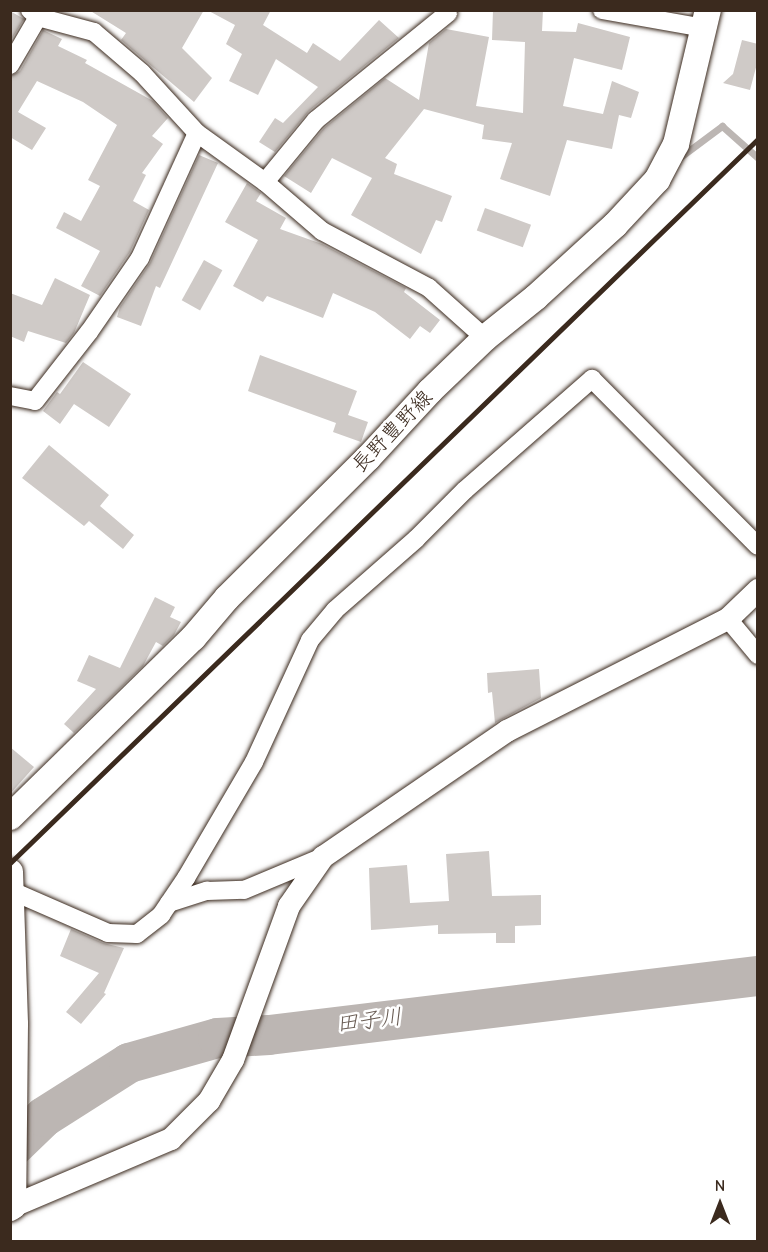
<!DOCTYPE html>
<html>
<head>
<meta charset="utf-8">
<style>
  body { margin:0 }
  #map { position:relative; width:768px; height:1252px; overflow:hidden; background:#fff; font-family:"Comic Neue","Klee One",sans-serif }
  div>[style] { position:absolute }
  .stream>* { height:7px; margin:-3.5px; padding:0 3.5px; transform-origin:3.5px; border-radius:3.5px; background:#bcb6b3 }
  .river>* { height:40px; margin:-20px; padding:0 20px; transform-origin:20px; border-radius:20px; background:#bcb6b3 }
  .building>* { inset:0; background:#cfcac7; transform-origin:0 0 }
  .roads { filter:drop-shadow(0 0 2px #3b2a1e) drop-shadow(0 0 2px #3b2a1e) }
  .minor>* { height:18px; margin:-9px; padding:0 9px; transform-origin:9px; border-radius:9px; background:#fff }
  .tertiary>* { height:22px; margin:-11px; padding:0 11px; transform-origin:11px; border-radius:11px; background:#fff }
  .secondary>* { height:26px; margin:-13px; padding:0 13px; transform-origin:13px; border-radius:13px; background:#fff }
  .rail>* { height:4.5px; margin:-2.25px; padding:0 2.25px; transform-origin:2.25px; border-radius:2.25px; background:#3b2a1e }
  span { translate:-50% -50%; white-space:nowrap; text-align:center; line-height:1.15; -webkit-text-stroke:5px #fff; paint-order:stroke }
  .street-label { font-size:21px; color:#3b2a1e }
  .water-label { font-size:22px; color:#685b52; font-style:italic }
  .frame { position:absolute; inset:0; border:12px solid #3b2a1e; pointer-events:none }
  .north { position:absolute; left:690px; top:1174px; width:60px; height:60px; -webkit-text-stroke:4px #fff; paint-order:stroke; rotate:0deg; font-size:16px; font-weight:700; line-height:24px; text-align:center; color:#3b2a1e }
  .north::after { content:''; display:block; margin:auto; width:21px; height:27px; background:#3b2a1e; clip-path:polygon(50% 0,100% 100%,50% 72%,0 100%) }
</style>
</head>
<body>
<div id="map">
  <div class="stream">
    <div style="left:679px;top:158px;width:54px;rotate:-36.7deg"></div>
    <div style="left:722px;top:126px;width:48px;rotate:41.6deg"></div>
  </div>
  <div class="river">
    <div style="left:10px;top:1150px;width:47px;rotate:-44.1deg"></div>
    <div style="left:44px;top:1117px;width:101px;rotate:-32.4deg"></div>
    <div style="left:129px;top:1063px;width:92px;rotate:-15.7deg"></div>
    <div style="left:218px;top:1038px;width:51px;rotate:-3.4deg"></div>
    <div style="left:269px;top:1035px;width:493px;rotate:-6.9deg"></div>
  </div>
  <div class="building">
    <div style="clip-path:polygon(89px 10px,204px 10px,182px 48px,212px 78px,194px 102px,121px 40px,126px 33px)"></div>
    <div style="clip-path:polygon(207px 10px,271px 10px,263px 25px,307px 53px,313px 43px,340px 61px,379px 20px,399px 38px,309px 111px,275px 152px,259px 142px,275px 118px,283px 123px,318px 87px,276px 59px,258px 95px,229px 81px,242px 54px,226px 44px,235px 25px)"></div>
    <div style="clip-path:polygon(493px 10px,543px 10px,542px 31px,576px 32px,578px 23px,630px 37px,622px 70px,574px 58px,563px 106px,603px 114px,612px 81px,639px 92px,631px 118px,619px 115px,612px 149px,567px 140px,550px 196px,500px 179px,512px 143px,482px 139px,484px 125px,424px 109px,385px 158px,397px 164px,394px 174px,452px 196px,442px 222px,436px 220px,421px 254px,351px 215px,372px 178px,332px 158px,311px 193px,284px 176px,324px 128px,385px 78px,419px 100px,429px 43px,446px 29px,489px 37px,476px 106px,523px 113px,525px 42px,492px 40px)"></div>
    <div style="clip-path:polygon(10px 11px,24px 19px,10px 42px)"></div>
    <div style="clip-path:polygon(43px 30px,62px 39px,58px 46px,87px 60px,85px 63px,153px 101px,168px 118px,152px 136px,163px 144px,142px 173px,146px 175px,133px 201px,149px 210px,130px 252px,100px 296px,81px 286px,100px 251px,56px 228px,64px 212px,81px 221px,100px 186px,88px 180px,117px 125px,83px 102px,37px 81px,18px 112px,46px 128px,32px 150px,10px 137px,10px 76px,20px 71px)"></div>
    <div style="clip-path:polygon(742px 40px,758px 44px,758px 60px,750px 90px,723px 83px,733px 74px)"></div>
    <div style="clip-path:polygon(199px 155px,218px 163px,160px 288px,156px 286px,141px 326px,117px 317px,120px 307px,150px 263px)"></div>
    <div style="clip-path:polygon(247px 183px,261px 193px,256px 201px,286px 218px,280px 229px,322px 244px,406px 288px,404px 292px,440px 320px,430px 333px,420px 326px,410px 339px,375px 312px,333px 293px,323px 318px,267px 296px,263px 302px,233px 286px,258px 240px,225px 222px)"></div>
    <div style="left:485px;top:208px;width:49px;height:24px;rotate:20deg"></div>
    <div style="left:204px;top:260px;width:21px;height:46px;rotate:29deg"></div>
    <div style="clip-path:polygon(55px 278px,90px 295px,74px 333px,66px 343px,28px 331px,24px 342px,10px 336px,10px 293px,42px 305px)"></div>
    <div style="clip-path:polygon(260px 355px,357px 391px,348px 415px,368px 422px,361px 442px,333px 432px,336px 423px,248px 391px)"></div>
    <div style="clip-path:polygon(83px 362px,131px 394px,109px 427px,74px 404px,60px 424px,43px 411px,57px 392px,60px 394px)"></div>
    <div style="clip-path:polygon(49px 445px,109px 495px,100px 506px,134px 535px,123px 549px,89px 521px,84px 526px,22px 478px)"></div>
    <div style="clip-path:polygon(155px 597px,175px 607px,170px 617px,181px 622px,174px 635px,163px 646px,156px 642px,143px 666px,74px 733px,64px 724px,96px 689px,77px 681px,89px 655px,120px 668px)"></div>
    <div style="clip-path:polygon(539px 669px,541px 698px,495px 723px,492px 692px,488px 693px,487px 673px)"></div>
    <div style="clip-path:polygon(10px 747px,34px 767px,10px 794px)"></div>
    <div style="clip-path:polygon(489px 851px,492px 896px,541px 895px,541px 925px,515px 926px,515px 943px,496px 943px,496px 933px,438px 934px,438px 925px,371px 930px,369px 868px,407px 865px,410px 903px,449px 901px,446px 854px)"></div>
    <div style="clip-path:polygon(71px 929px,103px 943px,124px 948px,104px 993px,106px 994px,81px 1024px,66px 1012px,99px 973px,60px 956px)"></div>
  </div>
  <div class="roads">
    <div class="minor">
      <div style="left:30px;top:10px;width:11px;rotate:41deg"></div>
      <div style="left:38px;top:17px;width:58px;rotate:15deg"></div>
      <div style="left:94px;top:32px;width:63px;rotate:40.5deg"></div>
      <div style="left:142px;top:73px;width:81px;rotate:47.5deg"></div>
      <div style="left:197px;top:133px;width:84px;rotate:35.8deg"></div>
      <div style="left:265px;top:182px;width:75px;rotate:40.7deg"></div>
      <div style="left:322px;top:231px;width:121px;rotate:28deg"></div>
      <div style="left:429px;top:288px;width:75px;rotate:41.8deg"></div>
      <div style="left:602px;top:10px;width:104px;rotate:10deg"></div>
      <div style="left:10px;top:65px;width:56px;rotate:-59.7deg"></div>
      <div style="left:265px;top:182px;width:80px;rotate:-50.6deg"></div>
      <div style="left:316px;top:120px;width:170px;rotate:-39deg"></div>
      <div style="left:10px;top:396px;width:25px;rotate:11deg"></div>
      <div style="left:35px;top:401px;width:88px;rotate:-52deg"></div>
      <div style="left:89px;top:332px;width:90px;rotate:-55.4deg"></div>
      <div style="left:140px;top:258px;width:137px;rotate:-65.5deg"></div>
      <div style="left:728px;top:619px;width:47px;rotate:50.2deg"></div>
      <div style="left:12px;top:891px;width:105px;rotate:23.6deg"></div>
      <div style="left:108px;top:933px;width:29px;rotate:2deg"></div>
      <div style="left:137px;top:934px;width:31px;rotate:-38deg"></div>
      <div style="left:161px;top:915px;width:45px;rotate:-56deg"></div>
      <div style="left:186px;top:878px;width:134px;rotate:-59.6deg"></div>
      <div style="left:254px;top:762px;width:134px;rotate:-65.3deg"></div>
      <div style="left:310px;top:640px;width:39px;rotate:-50deg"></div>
      <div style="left:335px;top:610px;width:108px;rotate:-41.2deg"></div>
      <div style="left:416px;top:539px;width:69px;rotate:-45deg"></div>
      <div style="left:465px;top:490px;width:169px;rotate:-41.2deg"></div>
      <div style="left:592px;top:379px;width:235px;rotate:45.2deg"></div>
      <div style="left:169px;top:903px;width:40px;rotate:-18deg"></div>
      <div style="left:207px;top:891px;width:37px;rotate:-2deg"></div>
      <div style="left:244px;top:890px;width:86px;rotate:-22.7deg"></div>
    </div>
    <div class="tertiary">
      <div style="left:13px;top:1206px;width:172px;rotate:-23deg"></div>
      <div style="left:171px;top:1139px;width:54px;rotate:-45deg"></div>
      <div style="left:209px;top:1101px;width:48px;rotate:-59.7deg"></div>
      <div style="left:233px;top:1060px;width:164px;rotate:-70deg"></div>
      <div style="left:289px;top:906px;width:60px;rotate:-55.2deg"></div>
      <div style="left:323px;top:857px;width:223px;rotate:-34.4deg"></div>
      <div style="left:507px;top:731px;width:248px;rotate:-26.9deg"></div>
      <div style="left:728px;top:619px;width:42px;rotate:-44deg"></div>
    </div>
    <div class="secondary">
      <div style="left:10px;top:817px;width:256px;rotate:-44.4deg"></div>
      <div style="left:193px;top:638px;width:52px;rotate:-49.6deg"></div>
      <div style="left:227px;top:598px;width:199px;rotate:-44.8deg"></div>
      <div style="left:368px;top:458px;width:91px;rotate:-47.2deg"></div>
      <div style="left:430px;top:391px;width:76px;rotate:-43.9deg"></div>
      <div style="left:485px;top:338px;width:65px;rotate:-38.8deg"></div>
      <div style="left:536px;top:297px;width:107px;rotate:-42.3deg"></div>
      <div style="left:615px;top:225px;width:62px;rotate:-47deg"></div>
      <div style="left:657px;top:180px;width:41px;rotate:-62.2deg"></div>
      <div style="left:676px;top:144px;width:138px;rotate:-76.6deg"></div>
      <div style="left:10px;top:872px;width:152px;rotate:88.1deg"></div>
      <div style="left:15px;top:1024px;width:182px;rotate:90.6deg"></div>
      <div style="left:13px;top:1206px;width:4px;rotate:146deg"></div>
    </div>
  </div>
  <div class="rail">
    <div style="left:10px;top:863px;width:1041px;rotate:-44.07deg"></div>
  </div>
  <div class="street-label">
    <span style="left:392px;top:431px;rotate:-46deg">長野豊野線</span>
  </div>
  <div class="water-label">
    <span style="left:369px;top:1021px;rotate:-7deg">田子川</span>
  </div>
  <div class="frame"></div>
  <div class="north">N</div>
</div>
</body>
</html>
